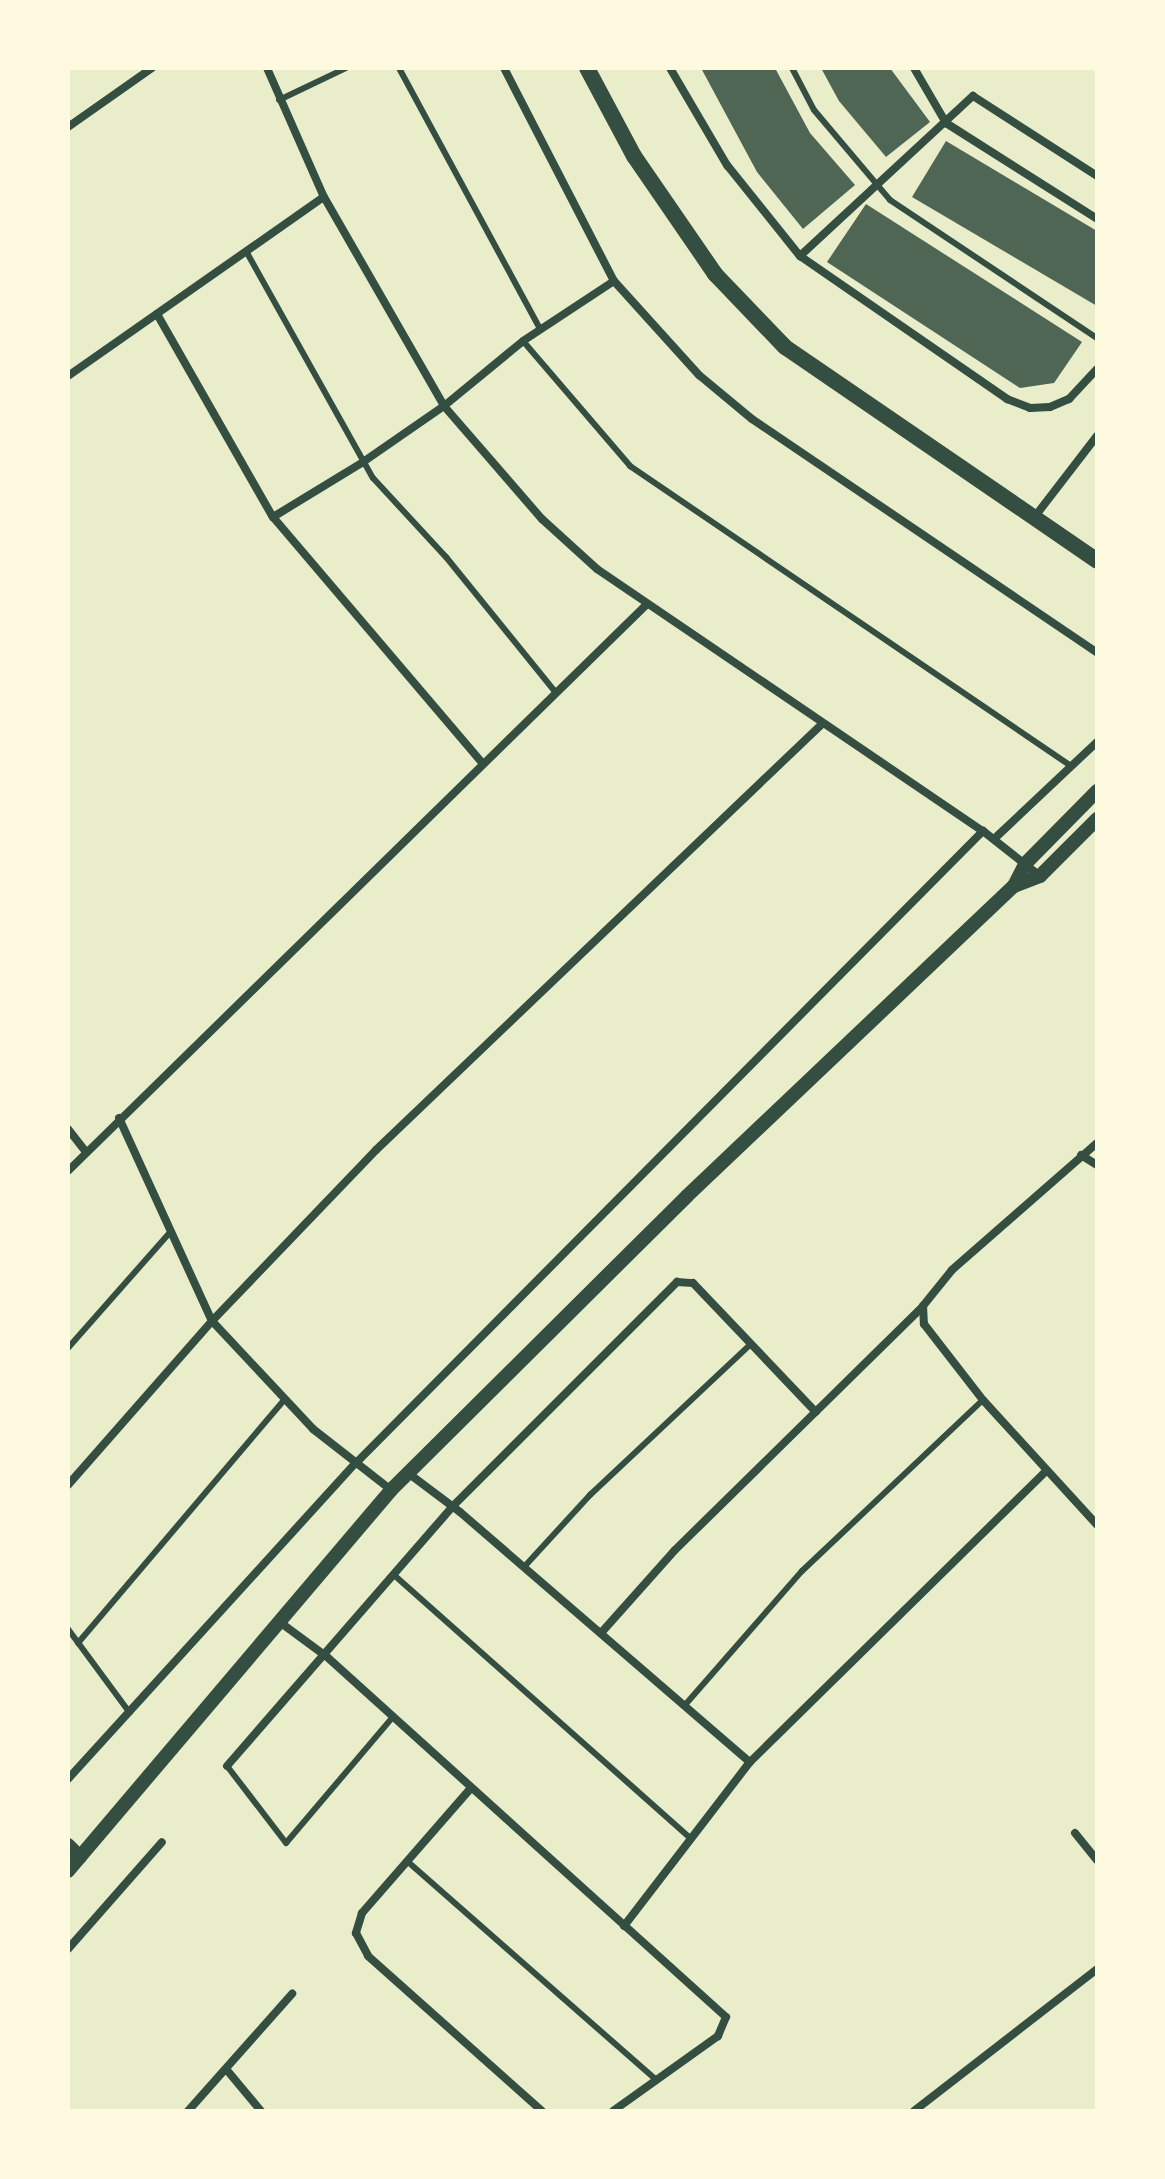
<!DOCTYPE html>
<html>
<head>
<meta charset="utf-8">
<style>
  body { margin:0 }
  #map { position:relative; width:1165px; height:2179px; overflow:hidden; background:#e9edc9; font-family:Merriweather,serif }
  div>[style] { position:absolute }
  .building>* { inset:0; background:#4f6655 }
  .service>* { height:6px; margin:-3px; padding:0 3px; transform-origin:3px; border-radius:3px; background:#344e41 }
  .minor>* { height:8px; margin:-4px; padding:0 4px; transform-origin:4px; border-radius:4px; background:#344e41 }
  .tertiary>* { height:14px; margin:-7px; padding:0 7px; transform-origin:7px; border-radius:7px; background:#344e41 }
  .secondary>* { height:16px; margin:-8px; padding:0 8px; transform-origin:8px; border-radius:8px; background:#344e41 }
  span { translate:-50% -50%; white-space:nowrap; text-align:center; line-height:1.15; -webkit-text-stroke:8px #fefae0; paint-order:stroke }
  .frame { position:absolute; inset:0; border:70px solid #fefae0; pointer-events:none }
</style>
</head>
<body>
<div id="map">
  <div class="building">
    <div style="clip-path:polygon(701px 68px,775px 68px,810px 133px,855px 185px,803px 229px,757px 172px)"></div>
    <div style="clip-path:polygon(821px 68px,890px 68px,930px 122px,886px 157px,839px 101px)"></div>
    <div style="clip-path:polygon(946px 141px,1097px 231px,1097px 306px,912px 197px)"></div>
    <div style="clip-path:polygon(866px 204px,1082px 342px,1054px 383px,1020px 388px,827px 262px)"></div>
  </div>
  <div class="service">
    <div style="left:399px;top:68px;width:297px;rotate:61.6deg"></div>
    <div style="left:792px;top:68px;width:47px;rotate:62.4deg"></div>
    <div style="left:814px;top:110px;width:118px;rotate:49.8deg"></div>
    <div style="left:890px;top:200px;width:249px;rotate:33.7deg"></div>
    <div style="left:279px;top:100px;width:74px;rotate:-25.5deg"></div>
    <div style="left:246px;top:251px;width:260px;rotate:60.8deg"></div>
    <div style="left:373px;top:478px;width:108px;rotate:47.3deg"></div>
    <div style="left:446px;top:557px;width:175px;rotate:51deg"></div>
    <div style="left:523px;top:341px;width:165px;rotate:49.4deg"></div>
    <div style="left:630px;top:466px;width:533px;rotate:34.23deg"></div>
    <div style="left:68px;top:1348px;width:156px;rotate:-48.6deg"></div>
    <div style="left:524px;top:1567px;width:98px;rotate:-47.5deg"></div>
    <div style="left:590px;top:1495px;width:219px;rotate:-43.2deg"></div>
    <div style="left:394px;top:1575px;width:396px;rotate:41.6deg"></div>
    <div style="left:68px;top:1629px;width:104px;rotate:53.6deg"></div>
    <div style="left:78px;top:1643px;width:319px;rotate:-49.7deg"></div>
    <div style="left:685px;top:1705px;width:178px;rotate:-48.9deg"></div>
    <div style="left:802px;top:1571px;width:249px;rotate:-43.4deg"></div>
    <div style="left:227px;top:1766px;width:97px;rotate:52.5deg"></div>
    <div style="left:286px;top:1843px;width:165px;rotate:-49.7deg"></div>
    <div style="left:407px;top:1861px;width:332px;rotate:41.3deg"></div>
  </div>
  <div class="minor">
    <div style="left:267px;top:68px;width:141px;rotate:66.2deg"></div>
    <div style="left:324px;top:197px;width:241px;rotate:60.1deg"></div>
    <div style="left:444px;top:406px;width:150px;rotate:49.1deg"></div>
    <div style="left:542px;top:519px;width:74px;rotate:42.3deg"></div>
    <div style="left:597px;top:569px;width:467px;rotate:34.2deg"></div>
    <div style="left:983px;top:831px;width:73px;rotate:38.3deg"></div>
    <div style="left:504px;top:68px;width:240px;rotate:62.7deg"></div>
    <div style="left:614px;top:281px;width:127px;rotate:47.9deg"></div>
    <div style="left:699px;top:375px;width:69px;rotate:39.7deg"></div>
    <div style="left:752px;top:419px;width:417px;rotate:34.1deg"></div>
    <div style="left:670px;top:68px;width:113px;rotate:59.6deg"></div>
    <div style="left:727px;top:165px;width:117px;rotate:51.3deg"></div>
    <div style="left:800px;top:256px;width:252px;rotate:34.6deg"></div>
    <div style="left:1007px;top:399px;width:25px;rotate:21deg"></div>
    <div style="left:1030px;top:408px;width:20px;rotate:-3deg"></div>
    <div style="left:1050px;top:407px;width:21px;rotate:-23deg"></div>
    <div style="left:1069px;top:399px;width:41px;rotate:-47deg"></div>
    <div style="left:914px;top:68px;width:64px;rotate:59.8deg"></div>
    <div style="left:946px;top:123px;width:179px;rotate:32.4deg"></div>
    <div style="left:68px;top:127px;width:103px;rotate:-35.1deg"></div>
    <div style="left:800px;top:256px;width:236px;rotate:-42.8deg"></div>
    <div style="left:973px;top:96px;width:148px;rotate:32.8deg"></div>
    <div style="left:157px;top:314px;width:234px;rotate:60.3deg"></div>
    <div style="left:273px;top:517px;width:324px;rotate:49.6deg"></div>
    <div style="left:68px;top:376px;width:312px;rotate:-35deg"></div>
    <div style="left:273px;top:517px;width:105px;rotate:-31.4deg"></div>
    <div style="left:363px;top:462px;width:98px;rotate:-34.7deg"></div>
    <div style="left:444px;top:406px;width:102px;rotate:-39.4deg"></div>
    <div style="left:523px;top:341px;width:109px;rotate:-33.4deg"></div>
    <div style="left:1033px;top:519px;width:105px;rotate:-52.4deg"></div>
    <div style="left:994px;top:839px;width:141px;rotate:-43.3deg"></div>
    <div style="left:119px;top:1118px;width:223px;rotate:65.4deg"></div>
    <div style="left:212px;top:1321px;width:148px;rotate:46.9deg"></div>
    <div style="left:313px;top:1429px;width:99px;rotate:38deg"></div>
    <div style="left:68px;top:1129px;width:28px;rotate:52deg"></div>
    <div style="left:1097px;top:1143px;width:193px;rotate:138.8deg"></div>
    <div style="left:952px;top:1270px;width:46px;rotate:128.9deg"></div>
    <div style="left:923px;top:1306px;width:18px;rotate:87deg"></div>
    <div style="left:924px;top:1324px;width:96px;rotate:52.2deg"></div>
    <div style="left:983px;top:1400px;width:169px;rotate:47.6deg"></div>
    <div style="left:1081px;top:1155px;width:19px;rotate:32deg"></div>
    <div style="left:68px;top:1171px;width:810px;rotate:-44.4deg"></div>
    <div style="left:408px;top:1473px;width:65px;rotate:36.9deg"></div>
    <div style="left:460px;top:1512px;width:383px;rotate:40.8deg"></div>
    <div style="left:68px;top:1485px;width:218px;rotate:-48.7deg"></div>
    <div style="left:212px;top:1321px;width:237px;rotate:-46.2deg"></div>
    <div style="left:376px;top:1150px;width:617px;rotate:-43.69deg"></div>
    <div style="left:281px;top:1623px;width:56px;rotate:36.3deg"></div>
    <div style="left:326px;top:1656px;width:539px;rotate:42.07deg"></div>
    <div style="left:726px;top:2017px;width:21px;rotate:113deg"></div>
    <div style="left:718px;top:2036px;width:129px;rotate:144.5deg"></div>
    <div style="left:601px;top:1633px;width:111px;rotate:-48.3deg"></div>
    <div style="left:675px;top:1550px;width:348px;rotate:-44.5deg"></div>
    <div style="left:227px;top:1766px;width:344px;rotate:-49deg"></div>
    <div style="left:453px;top:1506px;width:317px;rotate:-45deg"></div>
    <div style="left:677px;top:1282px;width:16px;rotate:4deg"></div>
    <div style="left:693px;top:1283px;width:178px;rotate:46.4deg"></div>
    <div style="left:68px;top:1779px;width:426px;rotate:-47.7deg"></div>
    <div style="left:355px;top:1464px;width:892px;rotate:-45.23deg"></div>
    <div style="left:471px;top:1788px;width:166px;rotate:131.1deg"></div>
    <div style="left:362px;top:1913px;width:21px;rotate:107deg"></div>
    <div style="left:356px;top:1933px;width:26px;rotate:62deg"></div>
    <div style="left:368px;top:1956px;width:233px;rotate:41.7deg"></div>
    <div style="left:1075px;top:1833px;width:35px;rotate:51deg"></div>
    <div style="left:624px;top:1926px;width:207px;rotate:-52.5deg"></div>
    <div style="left:750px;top:1762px;width:415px;rotate:-44.5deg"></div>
    <div style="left:68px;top:1949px;width:142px;rotate:-48.7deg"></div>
    <div style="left:226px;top:2069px;width:55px;rotate:50.2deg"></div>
    <div style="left:188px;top:2111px;width:157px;rotate:-48.4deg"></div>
    <div style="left:914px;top:2111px;width:232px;rotate:-37.8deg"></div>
  </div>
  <div class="tertiary">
    <div style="left:1014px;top:886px;width:28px;rotate:-21deg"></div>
    <div style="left:1040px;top:876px;width:81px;rotate:-45deg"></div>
    <div style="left:68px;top:1845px;width:17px;rotate:45deg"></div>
    <div style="left:68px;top:1871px;width:499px;rotate:-49.7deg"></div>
    <div style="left:391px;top:1490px;width:417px;rotate:-44.8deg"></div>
    <div style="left:687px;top:1196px;width:451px;rotate:-43.5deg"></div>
    <div style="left:1014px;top:886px;width:25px;rotate:-63deg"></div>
    <div style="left:1025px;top:864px;width:103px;rotate:-45.4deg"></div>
  </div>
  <div class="secondary">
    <div style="left:587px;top:68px;width:100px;rotate:61.9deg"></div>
    <div style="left:634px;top:156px;width:143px;rotate:55.5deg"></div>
    <div style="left:715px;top:274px;width:101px;rotate:46.2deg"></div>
    <div style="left:785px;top:347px;width:378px;rotate:34.4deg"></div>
  </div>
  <div class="frame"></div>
</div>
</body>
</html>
